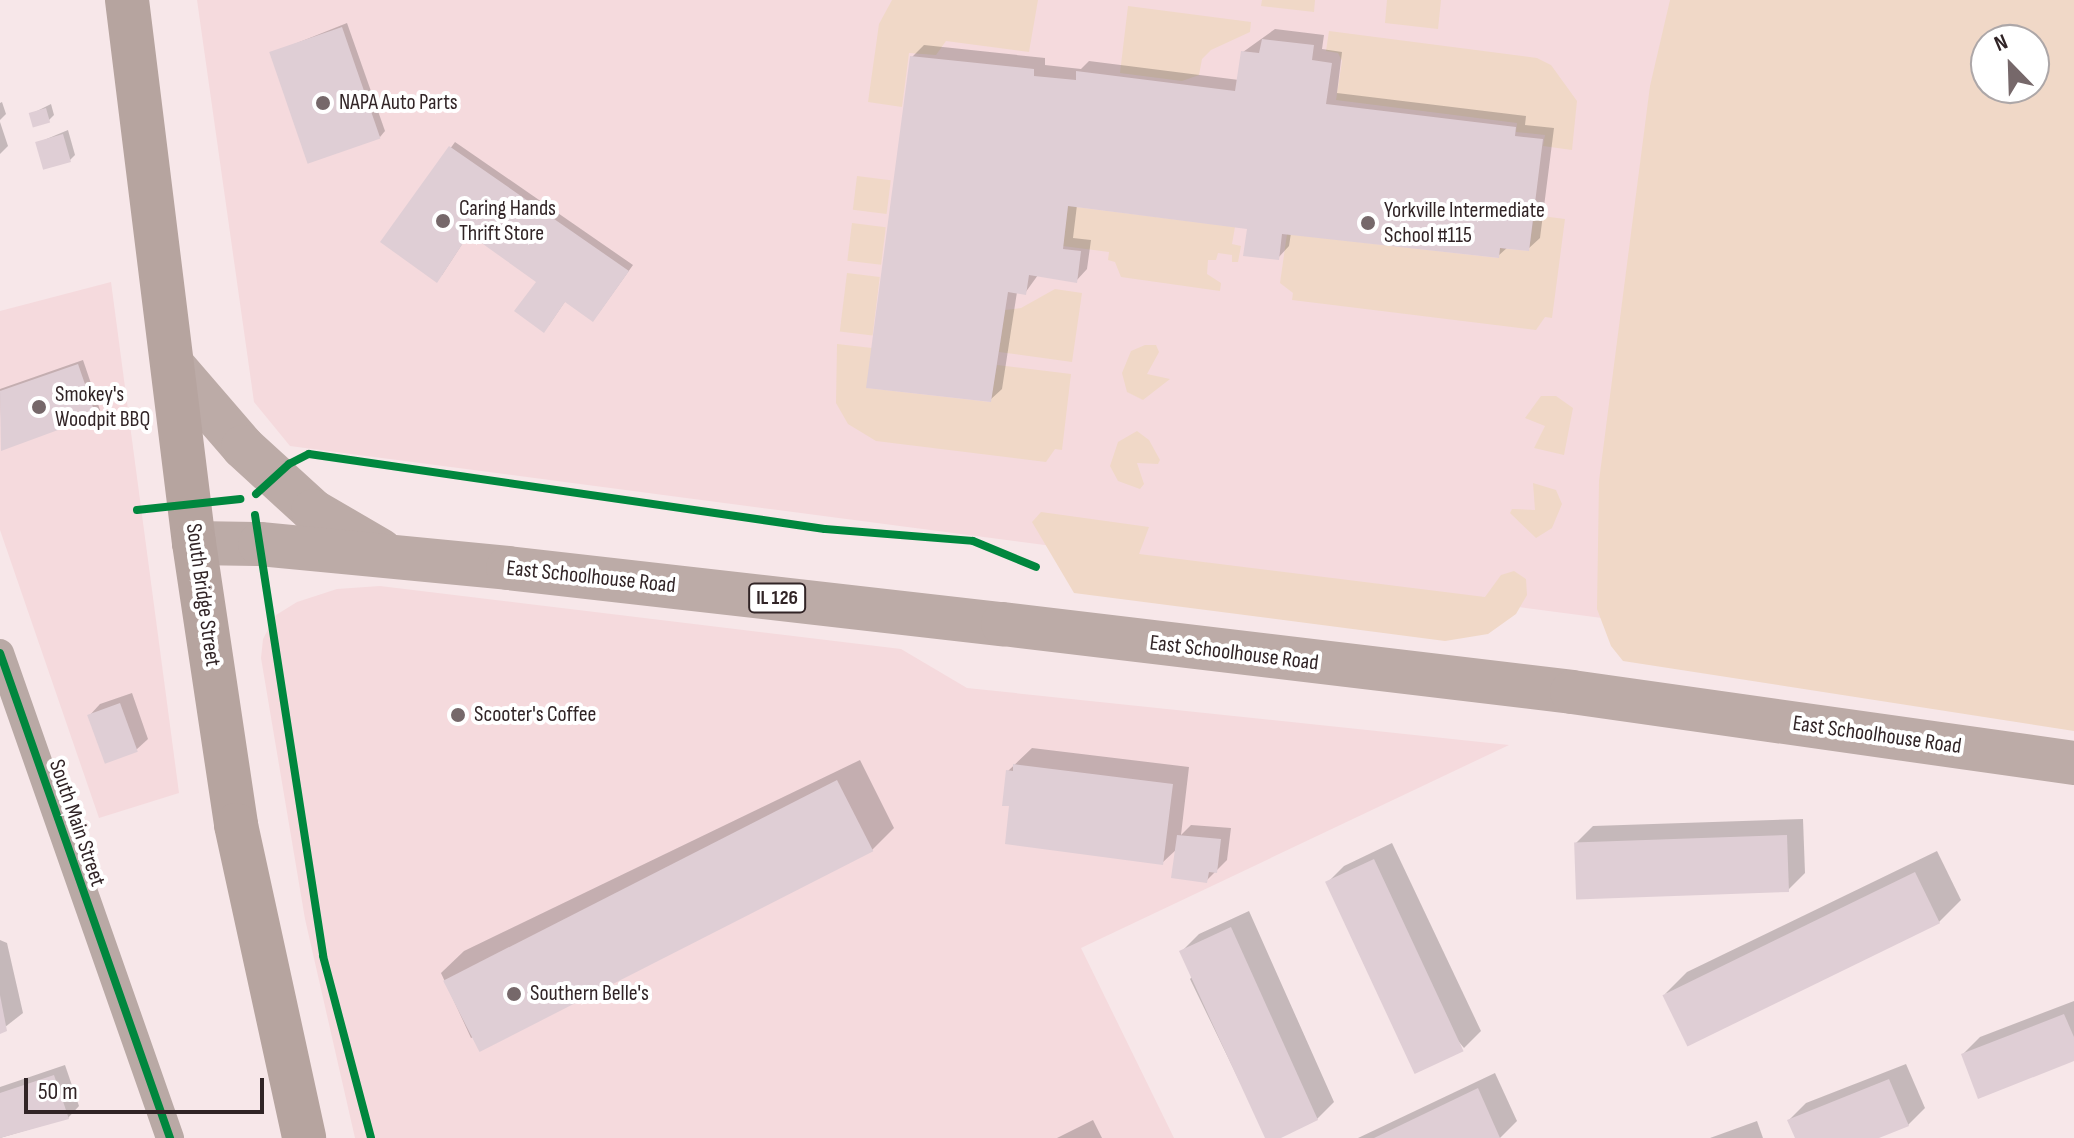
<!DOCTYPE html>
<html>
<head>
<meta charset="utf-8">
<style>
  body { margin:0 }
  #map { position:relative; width:2074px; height:1138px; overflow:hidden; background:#f7e7e9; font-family:"Sofia Sans Condensed",sans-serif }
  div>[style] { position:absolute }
  .built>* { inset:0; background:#f5dadd }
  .green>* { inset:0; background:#f0d8c7; transform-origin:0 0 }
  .shadow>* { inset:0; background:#0003 }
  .building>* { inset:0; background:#dfced5; transform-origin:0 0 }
  .street>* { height:28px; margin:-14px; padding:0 14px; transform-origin:14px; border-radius:14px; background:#b9a9a5 }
  .primary>* { height:44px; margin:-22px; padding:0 22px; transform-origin:22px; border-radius:22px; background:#bcaba7 }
  .highway>* { height:44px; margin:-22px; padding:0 22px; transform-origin:22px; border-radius:22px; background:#b6a49f }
  .cycleway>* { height:8px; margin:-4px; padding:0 4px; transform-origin:4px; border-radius:4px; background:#00873e }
  .dots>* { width:22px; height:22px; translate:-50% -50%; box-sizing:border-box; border:4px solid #fff; border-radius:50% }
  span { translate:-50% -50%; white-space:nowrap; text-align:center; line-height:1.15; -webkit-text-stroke:8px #fff; paint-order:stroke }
  .shield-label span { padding:2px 6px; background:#fff; border:2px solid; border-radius:6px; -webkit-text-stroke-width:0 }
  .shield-label { font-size:20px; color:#312426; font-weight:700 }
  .poi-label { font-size:22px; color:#312426 }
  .left { translate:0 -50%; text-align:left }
  .street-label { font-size:22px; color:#312426 }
  .north { position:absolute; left:1970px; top:24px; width:80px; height:80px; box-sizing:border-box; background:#fff; border:2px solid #ada7a8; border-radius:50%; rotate:337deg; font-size:22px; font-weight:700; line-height:32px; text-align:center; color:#312426 }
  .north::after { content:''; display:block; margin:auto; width:28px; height:36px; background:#76686a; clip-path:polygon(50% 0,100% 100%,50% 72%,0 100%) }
  .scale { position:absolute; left:24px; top:1078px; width:240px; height:36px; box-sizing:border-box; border:4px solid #312426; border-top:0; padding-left:10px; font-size:24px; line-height:28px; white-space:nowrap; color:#312426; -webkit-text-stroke:6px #fff; paint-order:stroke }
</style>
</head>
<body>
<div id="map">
  <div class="built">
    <div style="clip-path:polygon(evenodd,197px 0,2067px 0,2074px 16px,2074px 680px,290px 446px,254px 402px,197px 0,1986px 40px,2034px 40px,2034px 88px,1986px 88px,1986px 40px)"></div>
    <div style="clip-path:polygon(111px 282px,179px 793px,99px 818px,0 530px,0 311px)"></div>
    <div style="clip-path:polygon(380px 586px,901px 649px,967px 688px,1509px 745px,1081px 948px,1174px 1138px,355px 1138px,305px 919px,261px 658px,263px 639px,276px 615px,297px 602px,337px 589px)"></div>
  </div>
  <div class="green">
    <div style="clip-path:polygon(892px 0,1038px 0,1029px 52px,946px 41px,936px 55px,909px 53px,902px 107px,868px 102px,879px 24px)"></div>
    <div style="clip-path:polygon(1262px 0,1315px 0,1314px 12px,1261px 6px)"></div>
    <div style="clip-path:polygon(1387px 0,1441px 0,1438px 29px,1385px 23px)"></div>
    <div style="clip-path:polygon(evenodd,1670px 0,2074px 0,2074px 731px,1623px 661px,1611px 646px,1597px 609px,1599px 481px,1650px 86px,1670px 0,1986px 40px,2034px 40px,2034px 88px,1986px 88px,1986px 40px)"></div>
    <div style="clip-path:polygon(1128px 6px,1251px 22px,1250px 32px,1211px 50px,1202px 59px,1199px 75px,1182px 81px,1120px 73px)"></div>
    <div style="clip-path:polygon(1329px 31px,1537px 58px,1551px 65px,1577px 101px,1572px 150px,1543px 146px,1545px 135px,1516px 132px,1517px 123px,1336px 100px,1342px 61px,1338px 53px,1326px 51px)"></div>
    <div style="left:857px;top:176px;width:34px;height:34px;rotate:7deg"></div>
    <div style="clip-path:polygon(1068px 206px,1235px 227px,1232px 244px,1241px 246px,1238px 262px,1232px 262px,1232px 255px,1218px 253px,1216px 260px,1208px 260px,1207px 274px,1221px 283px,1220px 291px,1121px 277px,1115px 262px,1108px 260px,1109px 252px,1063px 246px)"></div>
    <div style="clip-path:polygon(1534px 215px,1565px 219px,1552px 318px,1545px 317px,1536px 330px,1292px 300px,1293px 293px,1280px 283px,1287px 234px,1498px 258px,1500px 248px,1529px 251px)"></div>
    <div style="left:852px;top:223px;width:34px;height:38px;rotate:7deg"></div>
    <div style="left:847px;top:273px;width:33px;height:59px;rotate:7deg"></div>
    <div style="clip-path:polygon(1055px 289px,1082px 293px,1072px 362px,999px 352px,1005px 310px,1021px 308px)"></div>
    <div style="clip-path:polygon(837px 344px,872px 348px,867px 388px,990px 402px,997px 365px,1071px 374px,1062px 450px,1055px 449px,1046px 462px,876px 441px,848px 424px,836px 403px)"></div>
    <div style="clip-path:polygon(1145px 345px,1156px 345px,1159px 352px,1147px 374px,1170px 379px,1143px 400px,1127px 392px,1122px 373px,1131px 351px)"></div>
    <div style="clip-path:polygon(1541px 396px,1556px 396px,1573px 408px,1564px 455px,1534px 448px,1545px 426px,1525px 418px)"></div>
    <div style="clip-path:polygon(1137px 431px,1149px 440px,1160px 460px,1158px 464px,1137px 463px,1144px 484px,1140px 489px,1118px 481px,1110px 466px,1118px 442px)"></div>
    <div style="clip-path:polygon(1533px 483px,1556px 490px,1562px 504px,1552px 528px,1536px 538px,1510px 513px,1512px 509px,1535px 510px)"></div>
    <div style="clip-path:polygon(1041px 512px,1149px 527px,1139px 554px,1485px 597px,1501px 575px,1514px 571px,1526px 579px,1527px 595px,1516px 614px,1488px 634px,1445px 641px,1074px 593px,1032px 522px)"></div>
  </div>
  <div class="shadow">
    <div style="clip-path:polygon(347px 23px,385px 131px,380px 137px,272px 53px)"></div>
    <div style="clip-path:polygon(1275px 29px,1324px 35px,1322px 49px,1342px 52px,1337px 93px,1526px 116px,1525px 125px,1554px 128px,1540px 238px,1528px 249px,1508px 247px,1498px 256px,1291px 233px,1289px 246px,1278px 258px,1249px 227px,1077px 205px,1073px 238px,1091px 240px,1087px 269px,1076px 281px,1038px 275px,1025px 293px,1017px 292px,1002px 389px,990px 400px,912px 57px,924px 45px,1045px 58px,1045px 65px,1081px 69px,1089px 61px,1239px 80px,1243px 52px)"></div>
    <div style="clip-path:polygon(2px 102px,6px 114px,0 120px,0 103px)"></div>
    <div style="clip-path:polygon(51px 104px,54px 115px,49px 120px,31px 114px)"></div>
    <div style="clip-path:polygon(0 122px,8px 146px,0 154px)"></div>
    <div style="clip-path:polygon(68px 130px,75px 155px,70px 160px,37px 143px)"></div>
    <div style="clip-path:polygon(455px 142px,633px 265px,598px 314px,566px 300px,549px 325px,539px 281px,470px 232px,442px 275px,383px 242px)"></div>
    <div style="clip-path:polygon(83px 360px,100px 410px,2px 448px,0 389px)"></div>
    <div style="clip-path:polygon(132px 693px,148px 739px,136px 750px,89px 716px,100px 704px)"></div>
    <div style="clip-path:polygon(1032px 748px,1189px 767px,1181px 835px,1191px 825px,1231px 828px,1227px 860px,1206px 881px,1178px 848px,1162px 863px,1011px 804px,1008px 771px)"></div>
    <div style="clip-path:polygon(860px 760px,894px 828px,872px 850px,471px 1038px,441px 973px,464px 951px)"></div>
    <div style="clip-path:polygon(1803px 819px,1805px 873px,1788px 890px,1576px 843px,1593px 826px)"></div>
    <div style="clip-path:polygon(1392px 843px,1481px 1031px,1464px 1048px,1327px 883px,1344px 866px)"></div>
    <div style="clip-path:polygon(1937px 851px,1961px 900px,1939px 922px,1665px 994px,1687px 972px)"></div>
    <div style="clip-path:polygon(1249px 911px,1334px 1102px,1317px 1119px,1276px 1138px,1267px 1138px,1190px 979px,1194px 975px,1182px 951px,1199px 934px)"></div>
    <div style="clip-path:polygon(0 940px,7px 943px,23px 1013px,0 1031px)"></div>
    <div style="clip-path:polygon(2074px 1001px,2074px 1058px,1963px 1054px,1980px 1037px)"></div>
    <div style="clip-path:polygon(1906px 1064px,1925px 1108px,1908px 1125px,1874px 1138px,1797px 1138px,1789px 1120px,1806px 1103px)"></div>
    <div style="clip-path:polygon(65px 1065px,79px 1106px,68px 1118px,0 1138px,0 1087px)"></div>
    <div style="clip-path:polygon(1495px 1073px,1517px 1121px,1500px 1138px,1358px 1138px)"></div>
    <div style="clip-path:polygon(1093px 1120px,1102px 1138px,1057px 1138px)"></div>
    <div style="clip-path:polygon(1757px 1121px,1763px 1138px,1710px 1138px)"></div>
  </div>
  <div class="building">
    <div style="left:342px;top:27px;width:118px;height:77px;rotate:71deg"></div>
    <div style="clip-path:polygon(1262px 39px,1314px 45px,1312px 60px,1332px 63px,1326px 104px,1516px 127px,1515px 136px,1543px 139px,1529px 251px,1500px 248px,1499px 258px,1282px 234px,1279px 260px,1243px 256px,1247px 229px,1068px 206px,1063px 249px,1081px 251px,1077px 283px,1029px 275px,1026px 295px,1008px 292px,991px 402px,866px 388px,910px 56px,1034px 69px,1034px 76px,1076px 80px,1076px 71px,1235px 91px,1241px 51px,1259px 53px)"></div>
    <div style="left:46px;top:108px;width:15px;height:18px;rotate:74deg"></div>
    <div style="left:63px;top:134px;width:29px;height:29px;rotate:74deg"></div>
    <div style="clip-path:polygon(449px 146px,629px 271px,593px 322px,565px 302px,544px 333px,514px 311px,536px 282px,469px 234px,437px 283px,380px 242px)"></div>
    <div style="clip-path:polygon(78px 364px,96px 416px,1px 451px,0 391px)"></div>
    <div style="left:120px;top:703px;width:52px;height:35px;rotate:70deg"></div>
    <div style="clip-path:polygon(1013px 764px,1173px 784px,1163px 865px,1005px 844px,1009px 806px,1002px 806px,1006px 770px,1013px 771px)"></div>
    <div style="left:837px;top:780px;width:80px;height:442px;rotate:63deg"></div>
    <div style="clip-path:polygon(1177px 835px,1221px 839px,1217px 873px,1209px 872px,1207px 883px,1171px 878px)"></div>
    <div style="left:1787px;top:835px;width:57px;height:213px;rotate:88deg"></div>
    <div style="left:1374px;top:859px;width:212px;height:54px;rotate:65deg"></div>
    <div style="left:1915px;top:872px;width:57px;height:281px;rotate:64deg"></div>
    <div style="clip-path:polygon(1231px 927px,1318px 1120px,1281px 1138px,1265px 1138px,1179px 951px)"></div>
    <div style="clip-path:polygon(0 995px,7px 1031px,0 1034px)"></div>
    <div style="clip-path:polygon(2064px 1014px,2074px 1037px,2074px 1061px,1978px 1099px,1961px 1054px)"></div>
    <div style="clip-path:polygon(54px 1075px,69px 1119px,0 1138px,0 1093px)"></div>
    <div style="clip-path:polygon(1889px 1079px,1909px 1126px,1879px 1138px,1795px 1138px,1787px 1120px)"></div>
    <div style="clip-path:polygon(1478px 1088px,1500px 1138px,1374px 1138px)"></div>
  </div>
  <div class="street">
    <div style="left:0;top:653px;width:514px;rotate:70.68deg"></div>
  </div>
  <div class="primary">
    <div style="left:174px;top:367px;width:106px;rotate:49.2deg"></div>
    <div style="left:243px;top:447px;width:95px;rotate:42.4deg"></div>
    <div style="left:313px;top:511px;width:78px;rotate:30.2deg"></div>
    <div style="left:194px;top:543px;width:66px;rotate:0.9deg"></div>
    <div style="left:260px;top:544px;width:249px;rotate:5.5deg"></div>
    <div style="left:508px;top:568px;width:498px;rotate:6.5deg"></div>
    <div style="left:1003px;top:624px;width:573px;rotate:6.81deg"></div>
    <div style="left:1572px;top:692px;width:507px;rotate:8.05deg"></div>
  </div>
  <div class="highway">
    <div style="left:127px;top:0;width:547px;rotate:82.97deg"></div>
    <div style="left:194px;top:543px;width:285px;rotate:81.5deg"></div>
    <div style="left:236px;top:825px;width:320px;rotate:77.7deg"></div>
  </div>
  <div class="cycleway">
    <div style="left:256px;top:494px;width:45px;rotate:-42.3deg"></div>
    <div style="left:289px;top:464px;width:22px;rotate:-27deg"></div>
    <div style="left:309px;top:454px;width:521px;rotate:8.27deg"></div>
    <div style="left:825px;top:529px;width:148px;rotate:4.6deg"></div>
    <div style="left:973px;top:541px;width:68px;rotate:22.4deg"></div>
    <div style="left:137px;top:510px;width:104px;rotate:-6.1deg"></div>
    <div style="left:255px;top:515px;width:446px;rotate:81.2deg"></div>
    <div style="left:323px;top:956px;width:188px;rotate:75.2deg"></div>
    <div style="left:0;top:653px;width:514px;rotate:70.68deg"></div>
  </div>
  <div class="dots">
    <div style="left:323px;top:103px;background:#76686a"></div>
    <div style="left:443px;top:221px;background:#76686a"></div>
    <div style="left:1368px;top:223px;background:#76686a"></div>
    <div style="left:39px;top:407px;background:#76686a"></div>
    <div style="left:458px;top:715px;background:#76686a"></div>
    <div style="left:514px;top:994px;background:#76686a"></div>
  </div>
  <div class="shield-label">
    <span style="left:777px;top:598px">IL 126</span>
  </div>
  <div class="poi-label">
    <span class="left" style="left:339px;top:103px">NAPA Auto Parts</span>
    <span class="left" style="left:459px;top:221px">Caring Hands<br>Thrift Store</span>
    <span class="left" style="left:1384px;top:223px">Yorkville Intermediate<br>School #115</span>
    <span class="left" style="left:55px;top:407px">Smokey's<br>Woodpit BBQ</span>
    <span class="left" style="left:474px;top:715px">Scooter's Coffee</span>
    <span class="left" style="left:530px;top:994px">Southern Belle's</span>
  </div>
  <div class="street-label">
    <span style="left:591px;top:577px;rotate:6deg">East Schoolhouse Road</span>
    <span style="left:203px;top:595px;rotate:82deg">South Bridge Street</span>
    <span style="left:1234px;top:653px;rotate:7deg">East Schoolhouse Road</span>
    <span style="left:1877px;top:735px;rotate:8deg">East Schoolhouse Road</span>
    <span style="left:77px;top:823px;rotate:71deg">South Main Street</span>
  </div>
  <div class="north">N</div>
  <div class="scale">50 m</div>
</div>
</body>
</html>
